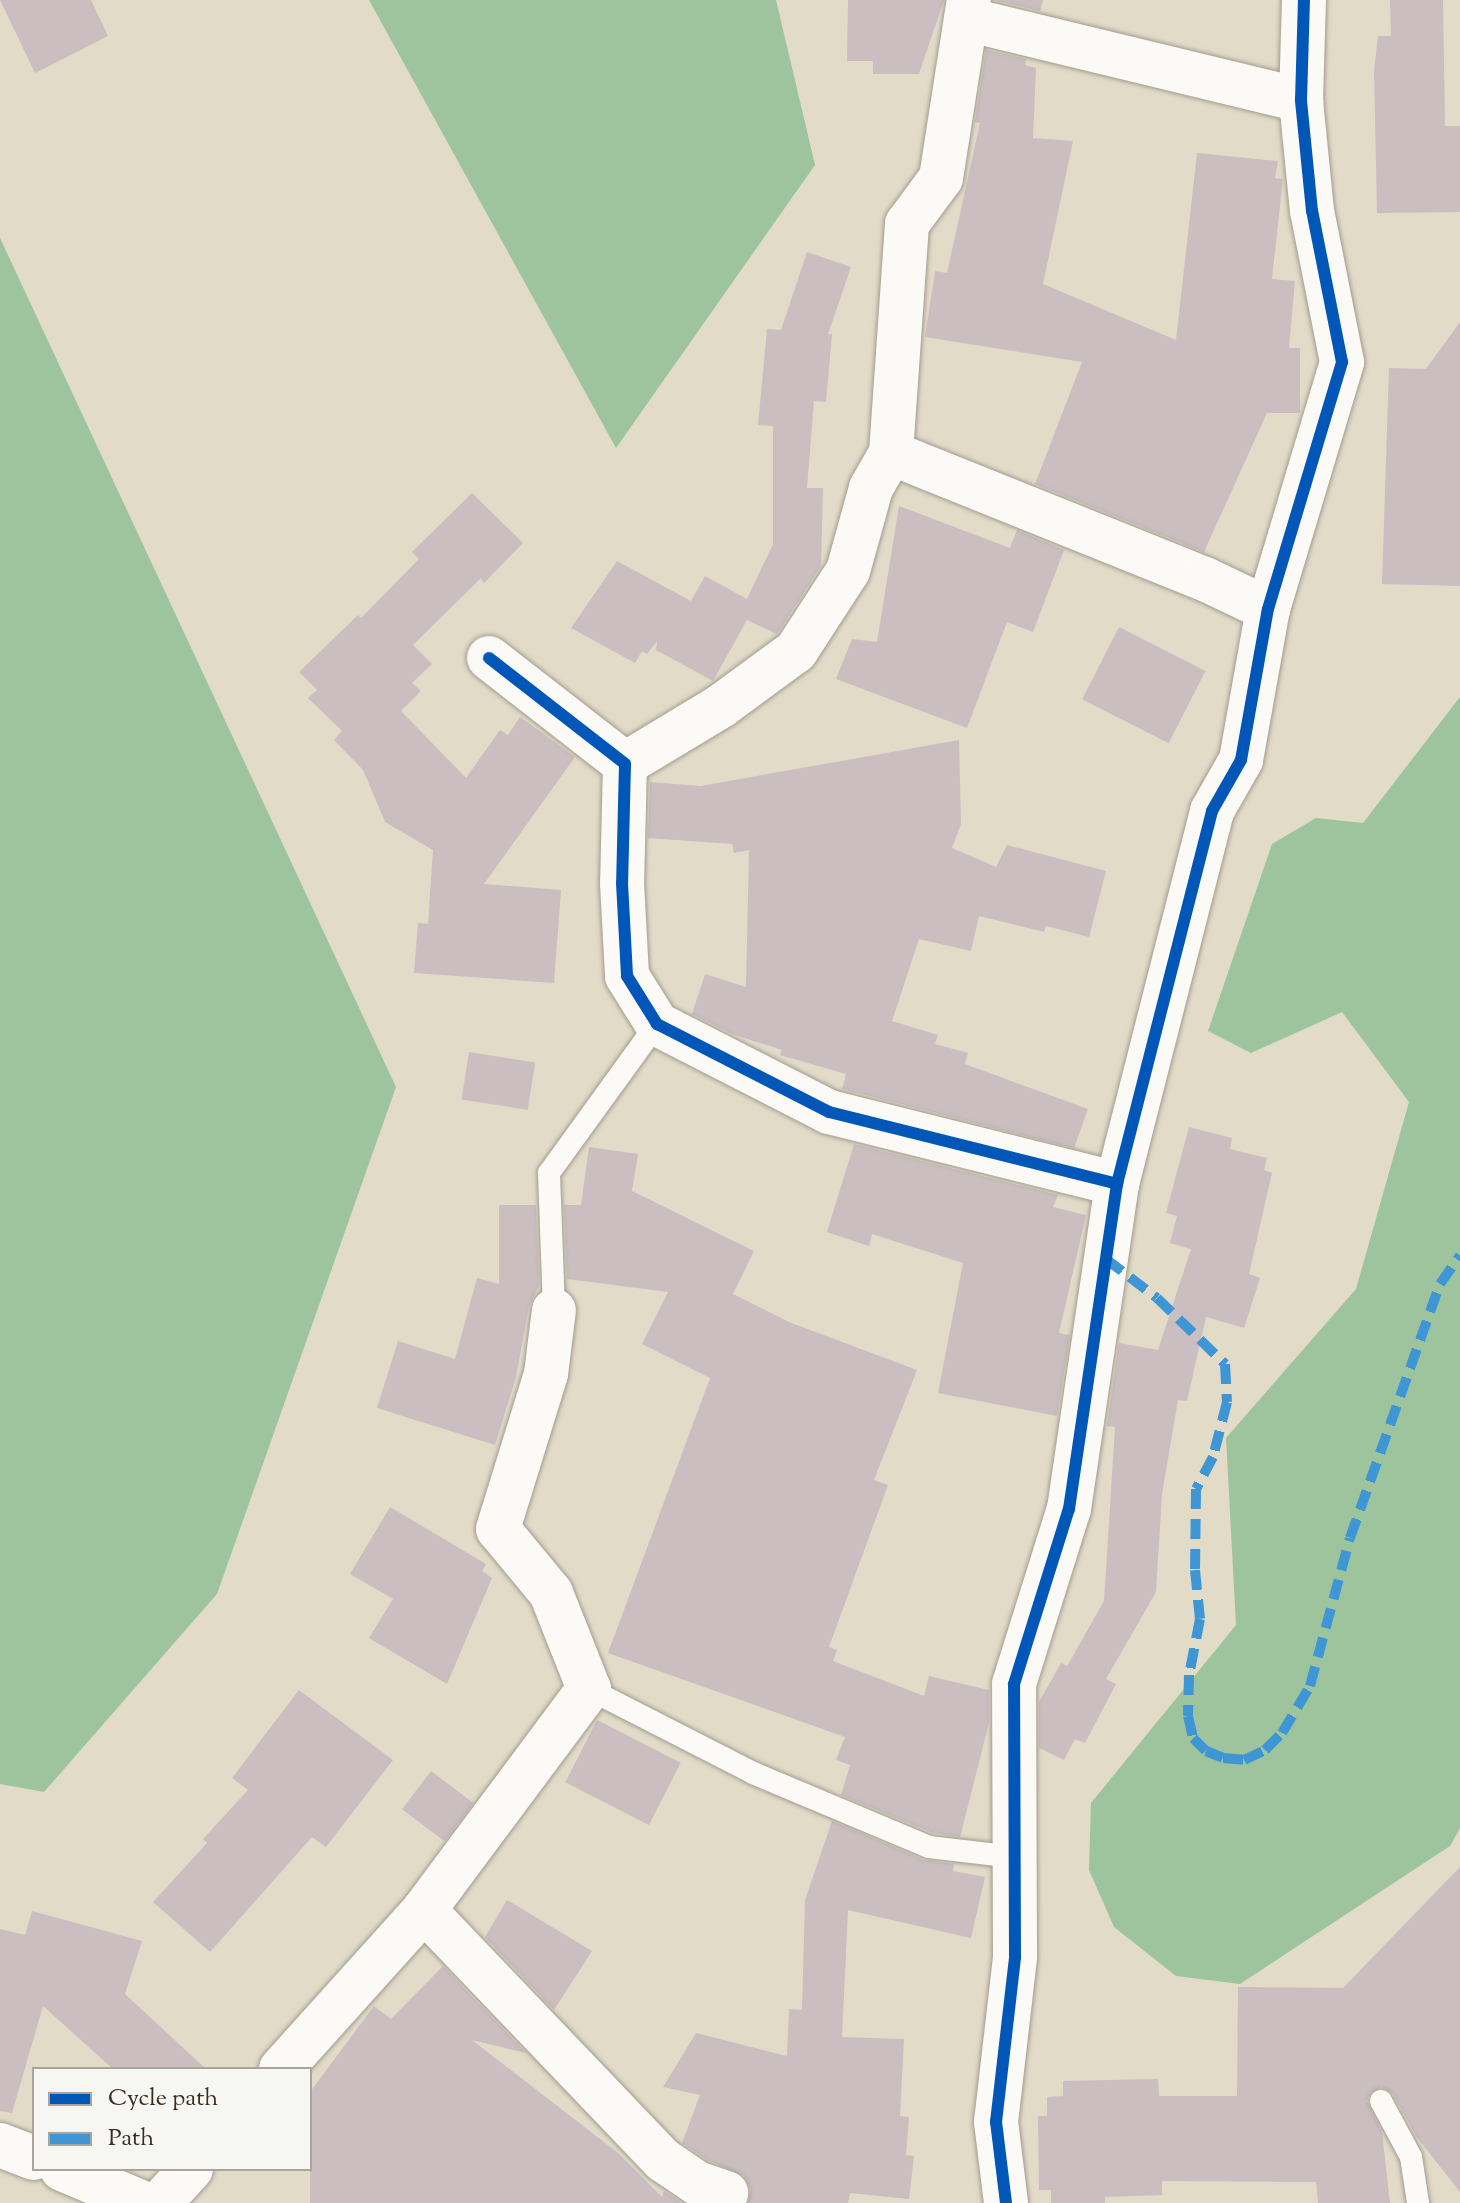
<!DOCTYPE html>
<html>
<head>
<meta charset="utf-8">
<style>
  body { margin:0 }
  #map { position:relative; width:1460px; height:2203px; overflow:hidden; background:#e2dbc8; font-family:"Sorts Mill Goudy",serif }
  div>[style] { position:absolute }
  .forest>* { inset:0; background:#9ec49d }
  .building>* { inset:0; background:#cabec1; transform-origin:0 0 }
  .roads { filter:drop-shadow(0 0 2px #a29c8f) drop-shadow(0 0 2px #a29c8f) }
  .lane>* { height:22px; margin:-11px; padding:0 11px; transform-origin:11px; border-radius:11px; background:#fbfaf7 }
  .street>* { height:44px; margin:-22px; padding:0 22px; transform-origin:22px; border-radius:22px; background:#fbfaf7 }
  .quiet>* { height:10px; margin-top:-5px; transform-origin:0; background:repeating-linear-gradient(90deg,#3e96d5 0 20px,transparent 0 30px) }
  .cycleway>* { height:12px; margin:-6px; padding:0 6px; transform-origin:6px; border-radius:6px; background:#0057b8 }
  span { translate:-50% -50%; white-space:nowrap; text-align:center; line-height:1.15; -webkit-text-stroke:7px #f6f6f2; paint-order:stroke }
  .legend { position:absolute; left:32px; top:2067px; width:280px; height:104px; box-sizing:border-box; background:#f6f6f2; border:2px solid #aba49d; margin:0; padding:10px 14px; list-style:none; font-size:24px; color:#3b2a1e }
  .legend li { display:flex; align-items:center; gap:16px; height:40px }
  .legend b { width:40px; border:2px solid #aba49d }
</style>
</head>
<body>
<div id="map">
  <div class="forest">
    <div style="clip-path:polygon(369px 0,776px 0,815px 165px,616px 448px)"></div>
    <div style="clip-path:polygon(0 238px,396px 1087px,217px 1594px,44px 1792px,0 1784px)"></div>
    <div style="clip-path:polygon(1460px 697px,1460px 1828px,1450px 1846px,1240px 1984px,1176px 1976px,1114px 1927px,1089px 1870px,1091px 1803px,1236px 1625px,1226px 1438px,1356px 1289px,1409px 1102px,1342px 1012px,1251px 1053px,1208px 1031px,1272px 844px,1316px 818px,1363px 823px)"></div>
  </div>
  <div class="building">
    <div style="clip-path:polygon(0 0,91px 0,108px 36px,35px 73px)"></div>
    <div style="clip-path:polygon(848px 0,944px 0,919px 74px,873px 74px,873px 61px,847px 61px)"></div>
    <div style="clip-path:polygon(994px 0,1043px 0,1040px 11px)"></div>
    <div style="clip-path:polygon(1390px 0,1443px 0,1445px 126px,1460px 126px,1460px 212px,1377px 213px,1374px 70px,1378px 36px,1391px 36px)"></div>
    <div style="clip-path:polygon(986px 50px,1026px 59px,1025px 65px,1036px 68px,1033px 138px,1073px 141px,1043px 284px,1176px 340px,1197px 153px,1278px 161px,1275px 178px,1283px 179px,1272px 279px,1295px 281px,1289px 348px,1300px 348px,1300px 413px,1267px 413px,1204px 552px,1035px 484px,1082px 362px,925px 337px,935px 271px,947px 273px,980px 123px,975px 122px)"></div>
    <div style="clip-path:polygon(807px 252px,851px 267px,828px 334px,832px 334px,826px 402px,814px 401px,807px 488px,823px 488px,821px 566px,777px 634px,747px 620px,713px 681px,656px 650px,657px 641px,647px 654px,642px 651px,635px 663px,571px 628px,617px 561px,691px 601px,705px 576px,747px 599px,773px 544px,773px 426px,758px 425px,767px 329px,781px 330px)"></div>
    <div style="clip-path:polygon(1460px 322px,1460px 586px,1382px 584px,1389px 368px,1426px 369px)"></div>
    <div style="clip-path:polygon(472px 493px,523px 543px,484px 583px,481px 578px,413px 645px,432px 664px,412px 683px,421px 691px,401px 711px,466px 778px,500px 730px,508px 735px,520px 717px,575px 757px,484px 884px,561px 890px,554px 983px,414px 973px,418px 923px,428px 924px,433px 850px,385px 822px,363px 770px,334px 740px,342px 731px,308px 698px,317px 690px,299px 672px,358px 615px,361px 618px,419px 559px,412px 552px)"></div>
    <div style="clip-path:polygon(899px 506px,1010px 548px,1017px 530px,1064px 550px,1033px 632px,1007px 622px,967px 728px,836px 679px,852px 639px,877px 642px)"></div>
    <div style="left:1119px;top:627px;width:97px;height:81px;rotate:27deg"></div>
    <div style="clip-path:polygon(959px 740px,961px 824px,952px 848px,996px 867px,1007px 845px,1106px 871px,1089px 937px,1046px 926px,1044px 932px,979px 916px,971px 951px,919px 939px,892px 1021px,938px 1035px,935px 1044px,968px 1053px,965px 1064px,1088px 1109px,1074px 1148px,842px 1089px,846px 1074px,780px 1055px,782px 1050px,732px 1034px,692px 1014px,705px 974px,746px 987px,749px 850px,734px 853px,732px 844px,648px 838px,650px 782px,701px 786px)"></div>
    <div style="left:469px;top:1052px;width:67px;height:48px;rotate:9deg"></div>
    <div style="clip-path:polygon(1189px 1127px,1232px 1138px,1230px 1149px,1267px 1158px,1264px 1170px,1272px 1173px,1249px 1274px,1260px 1278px,1244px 1328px,1206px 1317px,1187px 1401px,1178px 1400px,1162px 1494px,1156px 1592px,1106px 1679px,1116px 1684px,1085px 1743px,1075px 1739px,1064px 1760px,1039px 1748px,1039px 1702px,1061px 1663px,1067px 1666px,1070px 1661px,1104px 1601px,1115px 1427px,1107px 1426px,1119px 1343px,1158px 1350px,1191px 1249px,1170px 1243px,1177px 1216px,1166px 1213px)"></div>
    <div style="clip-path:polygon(854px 1144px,1058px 1195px,1053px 1207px,1086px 1215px,1059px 1333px,1070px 1335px,1057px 1416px,938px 1393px,963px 1263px,872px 1234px,869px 1246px,827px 1232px)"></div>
    <div style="clip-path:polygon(589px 1147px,638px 1154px,632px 1191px,754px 1251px,733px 1294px,789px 1322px,917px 1370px,874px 1480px,888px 1485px,829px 1647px,837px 1650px,833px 1661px,924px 1696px,929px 1676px,989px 1690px,989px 1723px,960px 1837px,933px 1833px,841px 1795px,850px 1765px,836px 1760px,845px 1737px,608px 1653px,710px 1378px,642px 1344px,668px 1292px,567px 1279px,564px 1205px,581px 1205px)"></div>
    <div style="clip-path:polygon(499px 1205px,536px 1205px,539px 1286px,529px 1306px,516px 1377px,495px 1445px,377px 1408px,398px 1341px,455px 1359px,477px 1278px,499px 1284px)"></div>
    <div style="clip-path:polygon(390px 1507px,486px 1564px,482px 1571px,492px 1578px,447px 1684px,369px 1638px,393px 1599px,350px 1574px)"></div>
    <div style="clip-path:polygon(299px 1690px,393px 1760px,326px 1847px,312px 1837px,210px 1952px,153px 1902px,207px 1843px,203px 1839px,248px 1790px,232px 1778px)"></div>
    <div style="left:597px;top:1720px;width:94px;height:70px;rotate:27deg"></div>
    <div style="left:431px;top:1771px;width:53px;height:48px;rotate:37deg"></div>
    <div style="clip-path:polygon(832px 1821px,924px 1860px,954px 1864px,953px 1871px,985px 1877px,971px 1938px,848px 1910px,842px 2037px,904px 2039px,900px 2116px,909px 2117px,906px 2155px,914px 2156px,909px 2199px,850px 2193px,848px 2203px,748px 2203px,751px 2189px,744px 2176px,708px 2160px,682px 2143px,700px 2095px,663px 2087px,696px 2033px,787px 2056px,789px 2009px,802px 2010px,805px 1900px)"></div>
    <div style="clip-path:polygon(1460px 1867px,1460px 2192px,1416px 2136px,1393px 2094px,1381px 2087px,1370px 2093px,1367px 2101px,1382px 2132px,1390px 2203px,1318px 2203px,1316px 2182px,1162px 2181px,1162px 2195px,1105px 2197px,1105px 2203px,1051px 2203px,1051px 2190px,1039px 2190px,1038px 2116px,1047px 2116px,1047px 2097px,1063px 2096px,1063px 2081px,1158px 2079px,1159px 2096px,1237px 2096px,1238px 1987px,1343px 1988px)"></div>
    <div style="clip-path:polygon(507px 1900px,592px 1951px,554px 2010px,485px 1937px)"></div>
    <div style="clip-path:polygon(32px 1911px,142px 1941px,125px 1994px,206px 2069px,113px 2069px,43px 2006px,12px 2113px,0 2111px,0 1929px,25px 1935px)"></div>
    <div style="clip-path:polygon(443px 1966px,526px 2053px,472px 2040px,618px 2153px,662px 2197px,664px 2191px,682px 2203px,310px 2203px,310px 2092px,374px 2006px,391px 2019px)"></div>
  </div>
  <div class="roads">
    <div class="lane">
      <div style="left:554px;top:1310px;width:137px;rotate:-92.1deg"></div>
      <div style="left:549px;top:1173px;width:184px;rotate:-54.1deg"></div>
      <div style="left:589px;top:1689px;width:184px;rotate:27.1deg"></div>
      <div style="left:753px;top:1773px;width:191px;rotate:22.8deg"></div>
      <div style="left:929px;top:1847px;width:86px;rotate:6.7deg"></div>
      <div style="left:1381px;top:2101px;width:64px;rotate:61.8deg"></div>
      <div style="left:1411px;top:2157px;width:47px;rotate:81.3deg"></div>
    </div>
    <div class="street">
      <div style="left:966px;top:19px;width:345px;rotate:13.6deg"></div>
      <div style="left:891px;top:453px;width:230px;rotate:-86deg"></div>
      <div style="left:907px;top:224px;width:57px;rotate:-53.5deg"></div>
      <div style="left:941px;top:178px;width:180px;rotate:-81.1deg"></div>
      <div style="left:489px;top:658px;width:172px;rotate:37.9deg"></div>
      <div style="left:625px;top:764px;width:119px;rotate:91.4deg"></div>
      <div style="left:622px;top:883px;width:93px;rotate:86.9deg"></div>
      <div style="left:627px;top:976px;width:57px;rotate:58deg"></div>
      <div style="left:657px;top:1024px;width:193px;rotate:27.1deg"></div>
      <div style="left:829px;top:1112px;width:297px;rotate:14deg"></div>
      <div style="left:625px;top:764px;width:112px;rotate:-31.1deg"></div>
      <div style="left:721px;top:706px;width:93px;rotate:-36.3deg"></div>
      <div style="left:796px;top:651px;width:95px;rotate:-57deg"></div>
      <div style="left:848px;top:571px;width:86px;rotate:-74.5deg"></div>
      <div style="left:871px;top:488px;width:40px;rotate:-60.3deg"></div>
      <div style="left:891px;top:453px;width:338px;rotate:21.9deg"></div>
      <div style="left:1205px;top:579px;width:70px;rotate:25.5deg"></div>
      <div style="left:424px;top:1910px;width:346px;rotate:46.3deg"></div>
      <div style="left:663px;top:2160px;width:41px;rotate:34.1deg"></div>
      <div style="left:697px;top:2183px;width:31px;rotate:19deg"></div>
      <div style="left:281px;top:2069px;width:214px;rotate:-48deg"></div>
      <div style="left:424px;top:1910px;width:276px;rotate:-53.3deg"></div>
      <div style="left:589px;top:1689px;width:103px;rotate:-111.6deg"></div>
      <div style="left:551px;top:1593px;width:83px;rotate:-129.6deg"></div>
      <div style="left:498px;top:1529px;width:162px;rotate:-72.8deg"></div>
      <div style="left:546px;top:1374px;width:64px;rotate:-82.9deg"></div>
      <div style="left:0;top:2145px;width:36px;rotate:21deg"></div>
      <div style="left:62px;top:2169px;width:88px;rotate:22.8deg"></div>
      <div style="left:160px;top:2203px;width:46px;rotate:-47.6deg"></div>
      <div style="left:1006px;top:2203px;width:82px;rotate:-97deg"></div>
      <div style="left:996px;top:2122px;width:166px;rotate:-83.4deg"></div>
      <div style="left:1015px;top:1957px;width:273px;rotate:-90.2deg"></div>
      <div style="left:1014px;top:1684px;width:183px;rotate:-72.6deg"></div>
      <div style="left:1069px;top:1509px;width:329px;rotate:-81.6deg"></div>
      <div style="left:1117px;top:1184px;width:385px;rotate:-75.7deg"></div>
      <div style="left:1212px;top:811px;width:59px;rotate:-60.4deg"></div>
      <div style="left:1241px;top:760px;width:153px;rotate:-79.9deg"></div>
      <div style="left:1268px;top:609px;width:258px;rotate:-73.3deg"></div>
      <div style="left:1342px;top:362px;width:154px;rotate:-101.2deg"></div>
      <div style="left:1312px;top:211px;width:112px;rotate:-95.7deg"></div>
      <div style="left:1301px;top:100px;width:100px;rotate:-88.3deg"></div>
    </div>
  </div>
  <div class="quiet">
    <div style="left:1106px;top:1259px;width:64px;rotate:37.4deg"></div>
    <div style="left:1157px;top:1298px;width:95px;rotate:44.1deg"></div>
    <div style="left:1225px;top:1364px;width:38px;rotate:87deg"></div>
    <div style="left:1227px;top:1402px;width:57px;rotate:104.3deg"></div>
    <div style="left:1213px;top:1457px;width:36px;rotate:118deg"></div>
    <div style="left:1196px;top:1489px;width:81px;rotate:90.7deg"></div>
    <div style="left:1195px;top:1570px;width:49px;rotate:84.2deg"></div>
    <div style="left:1200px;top:1619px;width:57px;rotate:101.1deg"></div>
    <div style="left:1189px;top:1675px;width:41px;rotate:91.4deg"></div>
    <div style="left:1188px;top:1716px;width:23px;rotate:77deg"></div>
    <div style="left:1193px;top:1738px;width:18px;rotate:45deg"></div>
    <div style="left:1206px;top:1751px;width:18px;rotate:22deg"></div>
    <div style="left:1223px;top:1758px;width:21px;rotate:5deg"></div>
    <div style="left:1244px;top:1760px;width:23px;rotate:-25deg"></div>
    <div style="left:1265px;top:1750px;width:24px;rotate:-45deg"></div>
    <div style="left:1282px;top:1733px;width:55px;rotate:-59.2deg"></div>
    <div style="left:1310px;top:1686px;width:153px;rotate:-74.9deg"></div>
    <div style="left:1350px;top:1538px;width:269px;rotate:-70.5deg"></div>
    <div style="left:1440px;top:1284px;width:35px;rotate:-55deg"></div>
  </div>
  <div class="cycleway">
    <div style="left:489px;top:658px;width:172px;rotate:37.9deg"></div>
    <div style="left:625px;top:764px;width:119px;rotate:91.4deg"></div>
    <div style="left:622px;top:883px;width:93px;rotate:86.9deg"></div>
    <div style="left:627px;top:976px;width:57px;rotate:58deg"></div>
    <div style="left:657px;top:1024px;width:193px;rotate:27.1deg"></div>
    <div style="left:829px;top:1112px;width:297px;rotate:14deg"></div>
    <div style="left:1006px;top:2203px;width:82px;rotate:-97deg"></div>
    <div style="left:996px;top:2122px;width:166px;rotate:-83.4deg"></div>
    <div style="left:1015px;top:1957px;width:273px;rotate:-90.2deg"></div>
    <div style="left:1014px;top:1684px;width:183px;rotate:-72.6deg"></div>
    <div style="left:1069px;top:1509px;width:329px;rotate:-81.6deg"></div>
    <div style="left:1117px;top:1184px;width:385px;rotate:-75.7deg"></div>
    <div style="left:1212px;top:811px;width:59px;rotate:-60.4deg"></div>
    <div style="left:1241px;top:760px;width:153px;rotate:-79.9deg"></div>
    <div style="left:1268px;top:609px;width:258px;rotate:-73.3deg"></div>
    <div style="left:1342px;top:362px;width:154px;rotate:-101.2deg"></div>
    <div style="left:1312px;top:211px;width:112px;rotate:-95.7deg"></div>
    <div style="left:1301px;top:100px;width:100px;rotate:-88.3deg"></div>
  </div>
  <ul class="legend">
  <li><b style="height:10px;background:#0057b8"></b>Cycle path</li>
  <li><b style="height:10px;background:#3e96d5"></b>Path</li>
  </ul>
</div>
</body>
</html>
